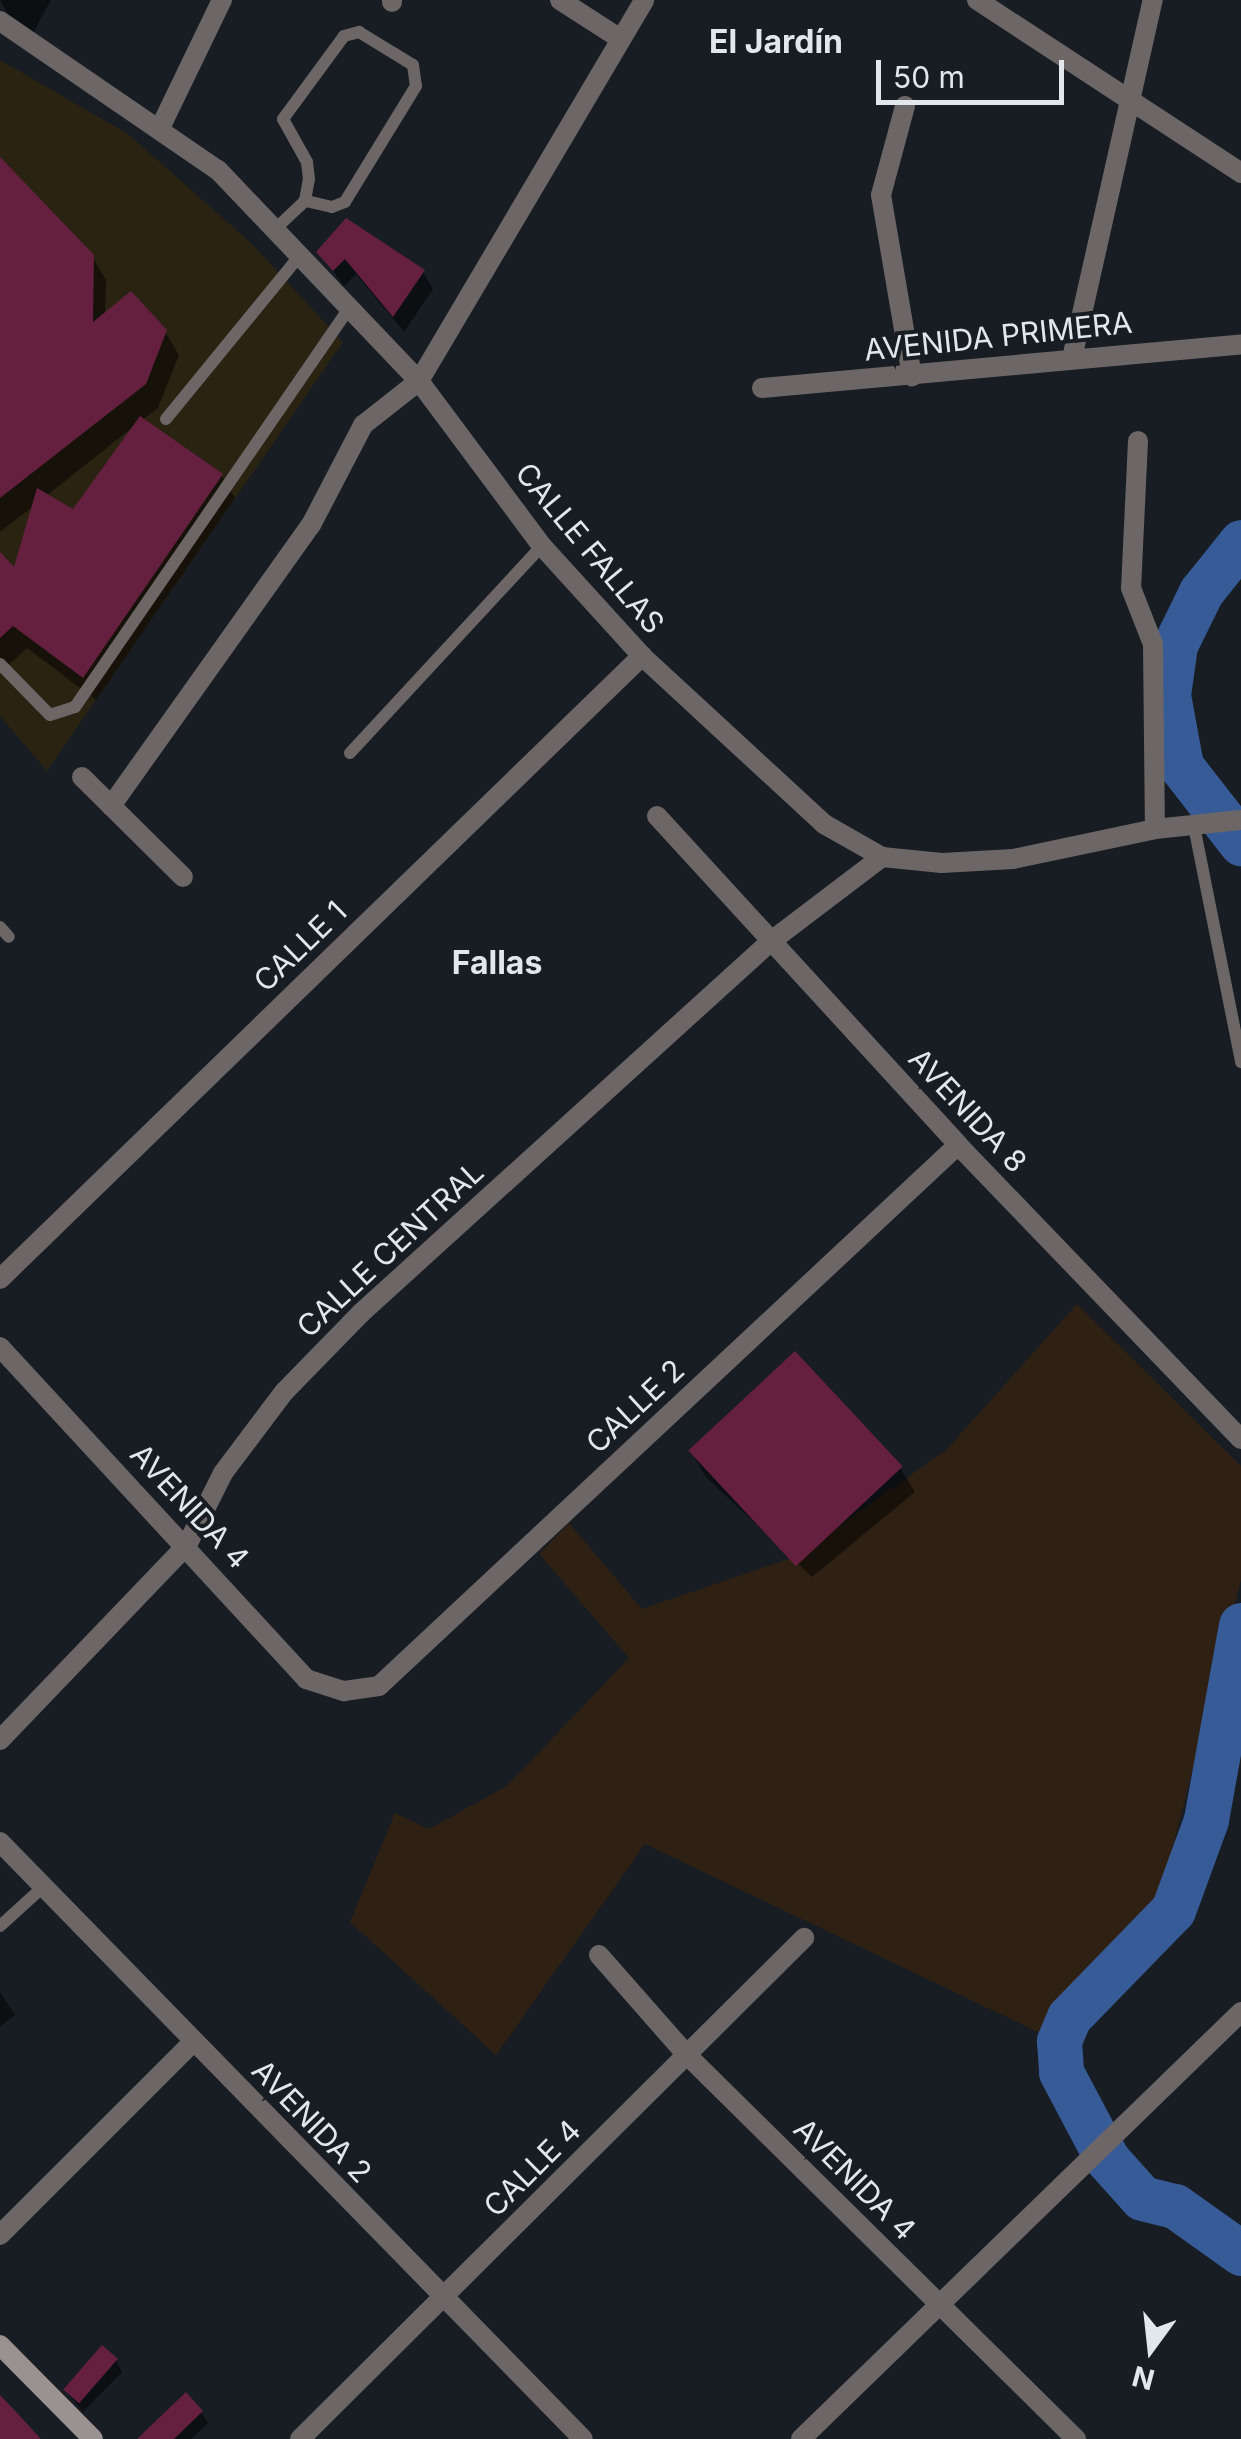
<!DOCTYPE html>
<html>
<head>
<meta charset="utf-8">
<style>
  body { margin:0 }
  #map { position:relative; width:1241px; height:2439px; overflow:hidden; background:#171d23; font-family:Inter,sans-serif }
  div>[style] { position:absolute }
  .education>* { inset:0; background:#2e2114 }
  .medical>* { inset:0; background:#2a2312 }
  .shadow>* { inset:0; background:#0007 }
  .river>* { height:45px; margin:-22.5px; padding:0 22.5px; transform-origin:22.5px; border-radius:22.5px; background:#375b97 }
  .building>* { inset:0; background:#652040; transform-origin:0 0 }
  .service>* { height:12px; margin:-6px; padding:0 6px; transform-origin:6px; border-radius:6px; background:#6c6766 }
  .minor>* { height:20px; margin:-10px; padding:0 10px; transform-origin:10px; border-radius:10px; background:#6c6766 }
  .tertiary>* { height:20px; margin:-10px; padding:0 10px; transform-origin:10px; border-radius:10px; background:#6c6766 }
  .secondary>* { height:20px; margin:-10px; padding:0 10px; transform-origin:10px; border-radius:10px; background:#9a9191 }
  span { translate:-50% -50%; white-space:nowrap; text-align:center; line-height:1.15; -webkit-text-stroke:8px #171d23; paint-order:stroke }
  .street-label { font-size:30px; color:#e2e7eb }
  .neighbourhood-label { font-size:32px; color:#e2e7eb; font-weight:700 }
  .north { position:absolute; left:1101px; top:2299px; width:100px; height:100px; -webkit-text-stroke:8px #171d23; paint-order:stroke; rotate:195deg; font-size:28px; font-weight:700; line-height:40px; text-align:center; color:#e2e7eb }
  .north::after { content:''; display:block; margin:auto; width:35px; height:45px; background:#e2e7eb; clip-path:polygon(50% 0,100% 100%,50% 72%,0 100%) }
  .scale { position:absolute; left:876px; top:60px; width:188px; height:45px; box-sizing:border-box; border:5px solid #e2e7eb; border-top:0; padding-left:12px; font-size:30px; line-height:35px; white-space:nowrap; color:#e2e7eb; -webkit-text-stroke:8px #171d23; paint-order:stroke }
</style>
</head>
<body>
<div id="map">
  <div class="education">
    <div style="clip-path:polygon(1077px 1304px,1241px 1466px,1241px 1580px,1159px 1901px,1042px 2034px,645px 1844px,496px 2055px,350px 1922px,395px 1813px,429px 1829px,507px 1786px,629px 1658px,539px 1554px,569px 1523px,642px 1609px,797px 1556px,946px 1450px)"></div>
  </div>
  <div class="medical">
    <div style="clip-path:polygon(0 60px,128px 134px,251px 243px,343px 342px,47px 771px,0 716px)"></div>
  </div>
  <div class="shadow">
    <div style="clip-path:polygon(0 0,51px 0,32px 35px,14px 25px)"></div>
    <div style="clip-path:polygon(evenodd,0 168px,92px 256px,106px 280px,105px 315px,165px 332px,179px 355px,158px 408px,142px 420px,221px 475px,235px 498px,96px 700px,27px 648px,0 673px,0 556px,15px 572px,35px 505px,0 532px,0 168px,133px 427px,74px 512px,46px 496px,133px 427px)"></div>
    <div style="clip-path:polygon(320px 252px,423px 272px,433px 289px,404px 332px,356px 274px,344px 286px)"></div>
    <div style="clip-path:polygon(795px 1355px,901px 1469px,915px 1492px,812px 1577px,705px 1476px,692px 1453px)"></div>
    <div style="clip-path:polygon(0 1992px,15px 2015px,0 2027px)"></div>
    <div style="clip-path:polygon(116px 2361px,122px 2372px,83px 2412px,64px 2388px)"></div>
    <div style="clip-path:polygon(201px 2412px,208px 2423px,191px 2439px,141px 2439px)"></div>
  </div>
  <div class="river">
    <div style="left:1241px;top:542px;width:64px;rotate:128.7deg"></div>
    <div style="left:1201px;top:592px;width:59px;rotate:116.1deg"></div>
    <div style="left:1175px;top:645px;width:50px;rotate:98deg"></div>
    <div style="left:1168px;top:695px;width:72px;rotate:79.6deg"></div>
    <div style="left:1181px;top:766px;width:98px;rotate:52.1deg"></div>
    <div style="left:1241px;top:1625px;width:198px;rotate:100.2deg"></div>
    <div style="left:1206px;top:1820px;width:96px;rotate:110.1deg"></div>
    <div style="left:1173px;top:1910px;width:149px;rotate:134.2deg"></div>
    <div style="left:1069px;top:2017px;width:26px;rotate:113deg"></div>
    <div style="left:1059px;top:2041px;width:31px;rotate:86deg"></div>
    <div style="left:1061px;top:2072px;width:98px;rotate:62.1deg"></div>
    <div style="left:1107px;top:2159px;width:52px;rotate:48.1deg"></div>
    <div style="left:1142px;top:2198px;width:34px;rotate:14deg"></div>
    <div style="left:1175px;top:2206px;width:81px;rotate:35.5deg"></div>
  </div>
  <div class="building">
    <div style="clip-path:polygon(0 157px,94px 255px,93px 322px,131px 291px,167px 330px,146px 384px,0 498px)"></div>
    <div style="clip-path:polygon(346px 218px,425px 270px,393px 317px,345px 259px,333px 271px,316px 252px)"></div>
    <div style="clip-path:polygon(140px 416px,223px 474px,83px 678px,13px 626px,0 638px,0 552px,14px 567px,37px 488px,73px 509px)"></div>
    <div style="left:795px;top:1351px;width:158px;height:146px;rotate:47deg"></div>
    <div style="left:102px;top:2345px;width:21px;height:59px;rotate:41deg"></div>
    <div style="clip-path:polygon(186px 2392px,203px 2411px,174px 2439px,137px 2439px)"></div>
    <div style="clip-path:polygon(0 2395px,18px 2414px,41px 2439px,0 2439px)"></div>
  </div>
  <div class="service">
    <div style="left:272px;top:232px;width:45px;rotate:-43.2deg"></div>
    <div style="left:305px;top:201px;width:22px;rotate:-80deg"></div>
    <div style="left:309px;top:179px;width:17px;rotate:-97deg"></div>
    <div style="left:307px;top:162px;width:49px;rotate:-119.2deg"></div>
    <div style="left:283px;top:119px;width:103px;rotate:-53.7deg"></div>
    <div style="left:344px;top:36px;width:16px;rotate:-15deg"></div>
    <div style="left:359px;top:32px;width:63px;rotate:31.4deg"></div>
    <div style="left:413px;top:65px;width:21px;rotate:82deg"></div>
    <div style="left:416px;top:86px;width:136px;rotate:121.5deg"></div>
    <div style="left:345px;top:202px;width:14px;rotate:159deg"></div>
    <div style="left:332px;top:207px;width:28px;rotate:-167deg"></div>
    <div style="left:166px;top:419px;width:207px;rotate:-50.7deg"></div>
    <div style="left:0;top:664px;width:71px;rotate:45.6deg"></div>
    <div style="left:50px;top:715px;width:26px;rotate:-18deg"></div>
    <div style="left:75px;top:707px;width:482px;rotate:-55.5deg"></div>
    <div style="left:350px;top:753px;width:282px;rotate:-47.2deg"></div>
    <div style="left:1194px;top:826px;width:241px;rotate:78.7deg"></div>
    <div style="left:0;top:927px;width:13px;rotate:48deg"></div>
    <div style="left:0;top:1926px;width:58px;rotate:-42.2deg"></div>
  </div>
  <div class="minor">
    <div style="left:560px;top:0;width:70px;rotate:32.8deg"></div>
    <div style="left:977px;top:0;width:316px;rotate:33.2deg"></div>
    <div style="left:392px;top:2px;width:2px;rotate:-90deg"></div>
    <div style="left:905px;top:106px;width:92px;rotate:105.1deg"></div>
    <div style="left:881px;top:195px;width:184px;rotate:80.3deg"></div>
    <div style="left:161px;top:126px;width:140px;rotate:-64.2deg"></div>
    <div style="left:1072px;top:358px;width:367px;rotate:-77.3deg"></div>
    <div style="left:762px;top:388px;width:481px;rotate:-5.2deg"></div>
    <div style="left:1138px;top:441px;width:147px;rotate:92.7deg"></div>
    <div style="left:1131px;top:588px;width:60px;rotate:68.6deg"></div>
    <div style="left:1153px;top:644px;width:185px;rotate:89.4deg"></div>
    <div style="left:82px;top:777px;width:142px;rotate:44.7deg"></div>
    <div style="left:111px;top:806px;width:345px;rotate:-54.6deg"></div>
    <div style="left:311px;top:525px;width:113px;rotate:-62.5deg"></div>
    <div style="left:363px;top:425px;width:71px;rotate:-38.2deg"></div>
    <div style="left:419px;top:381px;width:442px;rotate:-59.4deg"></div>
    <div style="left:657px;top:816px;width:446px;rotate:47.5deg"></div>
    <div style="left:958px;top:1145px;width:408px;rotate:46.1deg"></div>
    <div style="left:0;top:1279px;width:895px;rotate:-44.14deg"></div>
    <div style="left:0;top:1347px;width:452px;rotate:47.3deg"></div>
    <div style="left:306px;top:1679px;width:40px;rotate:18deg"></div>
    <div style="left:344px;top:1691px;width:35px;rotate:-8deg"></div>
    <div style="left:379px;top:1686px;width:792px;rotate:-43.06deg"></div>
    <div style="left:0;top:1740px;width:270px;rotate:-46.2deg"></div>
    <div style="left:187px;top:1545px;width:80px;rotate:-63.4deg"></div>
    <div style="left:223px;top:1473px;width:101px;rotate:-53deg"></div>
    <div style="left:284px;top:1392px;width:110px;rotate:-45.7deg"></div>
    <div style="left:361px;top:1313px;width:552px;rotate:-42.21deg"></div>
    <div style="left:770px;top:942px;width:141px;rotate:-37.2deg"></div>
    <div style="left:0;top:1842px;width:834px;rotate:45.68deg"></div>
    <div style="left:599px;top:1955px;width:133px;rotate:48.7deg"></div>
    <div style="left:687px;top:2055px;width:547px;rotate:44.63deg"></div>
    <div style="left:0;top:2235px;width:274px;rotate:-45deg"></div>
    <div style="left:300px;top:2439px;width:711px;rotate:-44.83deg"></div>
    <div style="left:801px;top:2439px;width:613px;rotate:-44.14deg"></div>
  </div>
  <div class="tertiary">
    <div style="left:0;top:21px;width:264px;rotate:34.4deg"></div>
    <div style="left:218px;top:170px;width:291px;rotate:46.4deg"></div>
    <div style="left:419px;top:381px;width:206px;rotate:53.3deg"></div>
    <div style="left:542px;top:546px;width:149px;rotate:47.7deg"></div>
    <div style="left:642px;top:656px;width:248px;rotate:42.7deg"></div>
    <div style="left:824px;top:824px;width:67px;rotate:29.6deg"></div>
    <div style="left:882px;top:857px;width:60px;rotate:5.7deg"></div>
    <div style="left:942px;top:863px;width:71px;rotate:-3.2deg"></div>
    <div style="left:1013px;top:859px;width:145px;rotate:-11.9deg"></div>
    <div style="left:1155px;top:829px;width:86px;rotate:-6deg"></div>
  </div>
  <div class="secondary">
    <div style="left:0;top:2345px;width:132px;rotate:45.3deg"></div>
  </div>
  <div class="street-label">
    <span style="left:998px;top:336px;rotate:-6deg">AVENIDA PRIMERA</span>
    <span style="left:590px;top:548px;rotate:50deg">CALLE FALLAS</span>
    <span style="left:300px;top:946px;rotate:-44deg">CALLE 1</span>
    <span style="left:968px;top:1110px;rotate:47deg">AVENIDA 8</span>
    <span style="left:390px;top:1249px;rotate:-43deg">CALLE CENTRAL</span>
    <span style="left:635px;top:1406px;rotate:-43deg">CALLE 2</span>
    <span style="left:190px;top:1506px;rotate:47deg">AVENIDA 4</span>
    <span style="left:312px;top:2121px;rotate:46deg">AVENIDA 2</span>
    <span style="left:532px;top:2168px;rotate:-45deg">CALLE 4</span>
    <span style="left:855px;top:2179px;rotate:45deg">AVENIDA 4</span>
  </div>
  <div class="neighbourhood-label">
    <span style="left:776px;top:42px">El Jardín</span>
    <span style="left:497px;top:963px">Fallas</span>
  </div>
  <div class="north">N</div>
  <div class="scale">50 m</div>
</div>
</body>
</html>
